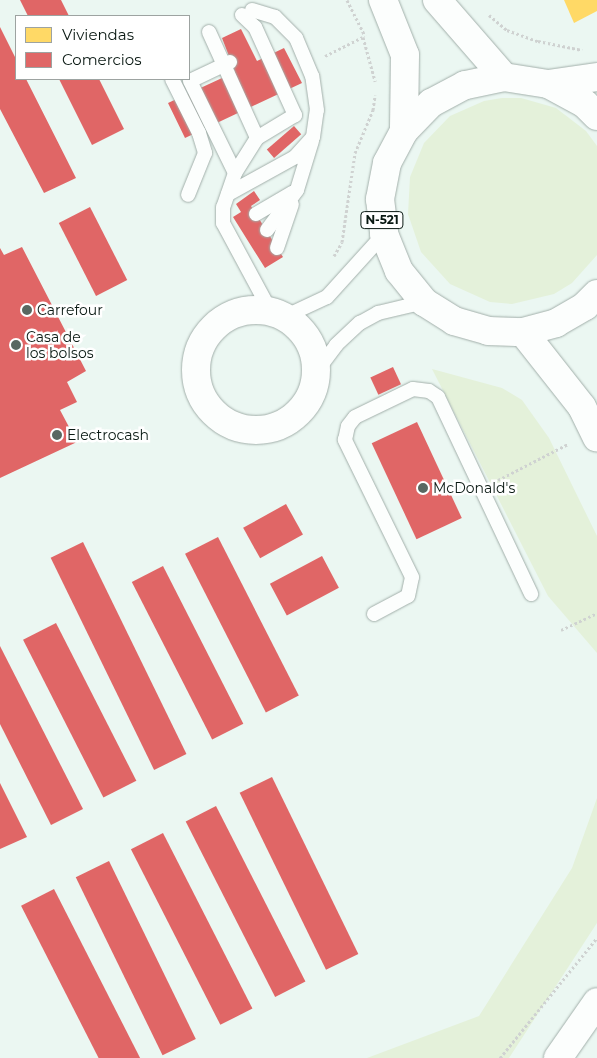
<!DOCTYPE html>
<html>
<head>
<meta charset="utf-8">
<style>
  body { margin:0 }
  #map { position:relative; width:597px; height:1058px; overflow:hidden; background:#ebf7f2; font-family:Montserrat,sans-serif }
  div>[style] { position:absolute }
  .green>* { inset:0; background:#e4f1da }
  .homes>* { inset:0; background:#ffd966 }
  .shops>* { inset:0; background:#e06666; transform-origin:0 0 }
  .path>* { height:3px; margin-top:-1.5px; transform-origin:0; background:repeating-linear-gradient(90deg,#cfd2d1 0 2.5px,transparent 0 5px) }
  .roads { filter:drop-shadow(0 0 1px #a2afaa) drop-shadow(0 0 1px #a2afaa) }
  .lane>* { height:14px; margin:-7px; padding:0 7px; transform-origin:7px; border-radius:7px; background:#fcfefd }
  .street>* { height:28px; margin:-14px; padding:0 14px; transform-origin:14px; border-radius:14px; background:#fcfefd }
  .street>.ring { margin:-14px; padding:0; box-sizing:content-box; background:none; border:28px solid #fcfefd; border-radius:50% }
  .highway>* { height:28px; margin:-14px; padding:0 14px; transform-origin:14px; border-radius:14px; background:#fcfefd }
  .dots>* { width:14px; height:14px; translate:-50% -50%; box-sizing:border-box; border:2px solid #fff; border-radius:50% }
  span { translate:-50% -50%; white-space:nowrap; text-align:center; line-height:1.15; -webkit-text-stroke:5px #fff; paint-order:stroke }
  .shield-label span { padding:1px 4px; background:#fff; border:1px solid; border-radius:4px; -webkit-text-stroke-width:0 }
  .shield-label { font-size:12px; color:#0a1913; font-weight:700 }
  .poi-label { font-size:14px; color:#0a1913 }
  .left { translate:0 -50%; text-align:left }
  .legend { position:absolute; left:15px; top:15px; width:175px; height:65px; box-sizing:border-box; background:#fff; border:1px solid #9da3a1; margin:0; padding:6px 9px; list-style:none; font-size:15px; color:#0a1913 }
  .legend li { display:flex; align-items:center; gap:10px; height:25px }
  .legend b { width:25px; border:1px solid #9da3a1 }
</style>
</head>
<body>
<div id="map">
  <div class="green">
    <div style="clip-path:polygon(502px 98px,521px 98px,556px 108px,586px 131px,597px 146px,597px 255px,572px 283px,554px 294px,512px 304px,490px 302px,450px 284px,421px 252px,408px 214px,410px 177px,424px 143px,450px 116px,484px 101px)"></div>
    <div style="clip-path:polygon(432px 369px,502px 388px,522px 400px,549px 438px,597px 536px,597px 653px,548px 596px)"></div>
    <div style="clip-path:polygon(597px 798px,597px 923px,509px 1058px,367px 1058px,479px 1016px,572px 868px)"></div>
  </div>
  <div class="homes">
    <div style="clip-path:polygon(564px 0,597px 0,597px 11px,574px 23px)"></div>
  </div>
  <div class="shops">
    <div style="clip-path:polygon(20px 0,61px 0,69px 16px,28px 16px)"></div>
    <div style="clip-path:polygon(0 27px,16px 59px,16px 79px,26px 79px,76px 178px,44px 193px,0 109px)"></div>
    <div style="clip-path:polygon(241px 29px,257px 61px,284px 48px,302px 83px,185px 138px,168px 103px,235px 72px,222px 38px)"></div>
    <div style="clip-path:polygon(59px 79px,99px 79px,124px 129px,92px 145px)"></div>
    <div style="left:294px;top:126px;width:11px;height:36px;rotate:49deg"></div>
    <div style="clip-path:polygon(254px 191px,260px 200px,251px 206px,283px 257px,265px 268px,233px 217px,241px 212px,236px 204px)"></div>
    <div style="left:90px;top:207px;width:82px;height:35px;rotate:63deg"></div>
    <div style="clip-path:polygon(22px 247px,86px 371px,67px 382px,77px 402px,60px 410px,77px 442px,0 478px,0 248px,4px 255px)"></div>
    <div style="left:393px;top:367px;width:19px;height:25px;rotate:65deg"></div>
    <div style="left:417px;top:422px;width:106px;height:50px;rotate:65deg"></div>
    <div style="left:286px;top:504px;width:35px;height:49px;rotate:61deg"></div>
    <div style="left:218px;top:537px;width:178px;height:37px;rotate:63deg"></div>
    <div style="left:83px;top:542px;width:236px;height:36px;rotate:64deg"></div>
    <div style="left:322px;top:556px;width:36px;height:59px;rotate:62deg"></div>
    <div style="left:163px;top:566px;width:177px;height:35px;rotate:63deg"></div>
    <div style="left:56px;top:623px;width:177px;height:37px;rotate:63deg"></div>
    <div style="clip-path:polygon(0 646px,83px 809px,51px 825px,0 724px)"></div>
    <div style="left:272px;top:777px;width:197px;height:36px;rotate:64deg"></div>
    <div style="clip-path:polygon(0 783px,27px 837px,0 849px)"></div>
    <div style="left:216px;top:806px;width:197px;height:34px;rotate:63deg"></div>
    <div style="left:163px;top:833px;width:197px;height:36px;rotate:63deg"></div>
    <div style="left:109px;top:861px;width:198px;height:37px;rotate:64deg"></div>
    <div style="left:54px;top:889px;width:190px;height:37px;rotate:63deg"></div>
  </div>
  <div class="path">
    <div style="left:347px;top:0;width:40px;rotate:63.4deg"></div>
    <div style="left:489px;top:15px;width:23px;rotate:40deg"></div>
    <div style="left:507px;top:30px;width:33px;rotate:20deg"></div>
    <div style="left:538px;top:41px;width:45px;rotate:11.6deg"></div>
    <div style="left:325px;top:56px;width:42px;rotate:-26.6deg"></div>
    <div style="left:363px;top:37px;width:46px;rotate:74.7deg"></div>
    <div style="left:334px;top:256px;width:16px;rotate:-60deg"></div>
    <div style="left:342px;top:242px;width:90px;rotate:-81.7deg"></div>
    <div style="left:355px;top:153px;width:47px;rotate:-67.3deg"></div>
    <div style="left:373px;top:110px;width:15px;rotate:-82deg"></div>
    <div style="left:498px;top:480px;width:79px;rotate:-27.2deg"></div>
    <div style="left:561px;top:630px;width:40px;rotate:-25deg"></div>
    <div style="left:500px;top:1058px;width:154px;rotate:-51.1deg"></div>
  </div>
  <div class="roads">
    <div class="lane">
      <div style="left:242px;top:15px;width:18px;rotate:43deg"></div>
      <div style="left:255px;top:27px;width:97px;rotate:65.6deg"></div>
      <div style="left:295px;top:115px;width:44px;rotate:148.8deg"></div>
      <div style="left:257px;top:138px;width:41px;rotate:122.2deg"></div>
      <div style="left:235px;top:173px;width:36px;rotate:109deg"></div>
      <div style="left:223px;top:207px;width:16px;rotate:90deg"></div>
      <div style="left:223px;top:223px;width:101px;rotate:61.7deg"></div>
      <div style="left:209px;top:32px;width:116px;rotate:65.6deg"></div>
      <div style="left:230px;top:62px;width:44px;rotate:154.6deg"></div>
      <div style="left:190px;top:81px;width:102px;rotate:63.9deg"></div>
      <div style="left:172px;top:79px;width:60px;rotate:63.4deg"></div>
      <div style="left:199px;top:133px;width:21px;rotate:73deg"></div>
      <div style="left:205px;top:153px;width:45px;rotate:112deg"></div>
      <div style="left:228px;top:194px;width:77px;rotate:-28.9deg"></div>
      <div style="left:295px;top:157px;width:27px;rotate:-48deg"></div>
      <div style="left:313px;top:137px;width:27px;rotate:-82deg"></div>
      <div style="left:317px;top:110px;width:34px;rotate:-98deg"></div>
      <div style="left:312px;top:76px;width:41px;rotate:-112.8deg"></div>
      <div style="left:296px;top:38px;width:30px;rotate:-135deg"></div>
      <div style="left:275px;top:17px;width:24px;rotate:-163deg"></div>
      <div style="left:256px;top:214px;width:42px;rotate:-30.3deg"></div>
      <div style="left:267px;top:230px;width:50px;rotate:-53.1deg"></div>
      <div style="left:297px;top:190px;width:51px;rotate:-73deg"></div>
      <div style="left:277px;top:248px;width:46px;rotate:-71.2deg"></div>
      <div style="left:284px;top:317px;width:47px;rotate:-24.9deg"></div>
      <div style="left:327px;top:297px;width:85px;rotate:-47.9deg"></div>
      <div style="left:316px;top:372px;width:34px;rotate:-53deg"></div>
      <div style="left:336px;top:345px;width:33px;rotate:-43deg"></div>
      <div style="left:360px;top:323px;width:21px;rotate:-29deg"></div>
      <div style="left:378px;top:313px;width:47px;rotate:-13.4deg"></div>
      <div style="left:374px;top:614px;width:38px;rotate:-28deg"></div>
      <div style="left:408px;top:596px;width:19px;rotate:-78deg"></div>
      <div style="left:412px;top:577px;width:153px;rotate:-116.1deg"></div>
      <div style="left:345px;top:440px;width:14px;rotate:-78deg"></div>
      <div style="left:348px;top:426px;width:11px;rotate:-52deg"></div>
      <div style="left:355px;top:417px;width:64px;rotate:-25.8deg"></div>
      <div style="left:413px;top:389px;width:16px;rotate:7deg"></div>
      <div style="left:429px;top:391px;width:11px;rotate:34deg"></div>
      <div style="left:438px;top:397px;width:218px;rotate:64.7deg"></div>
    </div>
    <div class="street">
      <div style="left:548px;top:84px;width:49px;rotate:-8.1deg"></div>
      <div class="ring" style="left:196px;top:310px;width:92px;height:92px"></div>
    </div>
    <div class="highway">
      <div style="left:383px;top:0;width:59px;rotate:68.2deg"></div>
      <div style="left:405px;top:55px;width:76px;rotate:90.8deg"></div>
      <div style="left:437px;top:0;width:102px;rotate:49deg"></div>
      <div style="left:597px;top:116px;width:17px;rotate:-135deg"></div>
      <div style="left:585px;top:104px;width:42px;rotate:-151.6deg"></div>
      <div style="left:548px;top:84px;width:45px;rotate:-171deg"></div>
      <div style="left:504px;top:77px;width:40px;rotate:168deg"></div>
      <div style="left:465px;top:85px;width:38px;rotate:152deg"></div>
      <div style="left:431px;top:103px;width:39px;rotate:134deg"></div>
      <div style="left:404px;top:131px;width:36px;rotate:118deg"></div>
      <div style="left:387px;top:163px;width:37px;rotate:101deg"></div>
      <div style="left:380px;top:199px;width:35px;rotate:83deg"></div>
      <div style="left:384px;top:234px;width:40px;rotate:68deg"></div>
      <div style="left:399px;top:271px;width:40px;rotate:51deg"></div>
      <div style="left:424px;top:302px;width:36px;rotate:32deg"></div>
      <div style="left:454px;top:321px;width:35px;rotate:16deg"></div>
      <div style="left:488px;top:331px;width:35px;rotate:2deg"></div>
      <div style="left:523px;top:332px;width:34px;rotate:-15deg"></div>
      <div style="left:556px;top:323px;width:34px;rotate:-30deg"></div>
      <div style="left:585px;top:306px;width:17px;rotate:-45deg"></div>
      <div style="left:523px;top:332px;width:95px;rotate:51.8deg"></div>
      <div style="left:582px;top:407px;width:34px;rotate:64deg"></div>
      <div style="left:558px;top:1058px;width:68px;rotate:-55.1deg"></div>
    </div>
  </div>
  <div class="dots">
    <div style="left:27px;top:310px;background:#596761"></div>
    <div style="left:16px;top:345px;background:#596761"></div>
    <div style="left:57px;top:435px;background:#596761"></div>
    <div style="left:423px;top:488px;background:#596761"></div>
  </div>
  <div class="shield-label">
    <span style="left:382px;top:220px">N-521</span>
  </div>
  <div class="poi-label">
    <span class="left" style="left:37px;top:310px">Carrefour</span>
    <span class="left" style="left:26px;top:345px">Casa de<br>los bolsos</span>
    <span class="left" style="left:67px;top:435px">Electrocash</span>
    <span class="left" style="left:433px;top:488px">McDonald's</span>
  </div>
  <ul class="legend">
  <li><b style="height:14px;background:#ffd966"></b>Viviendas</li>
  <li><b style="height:14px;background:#e06666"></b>Comercios</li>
  </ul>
</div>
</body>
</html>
